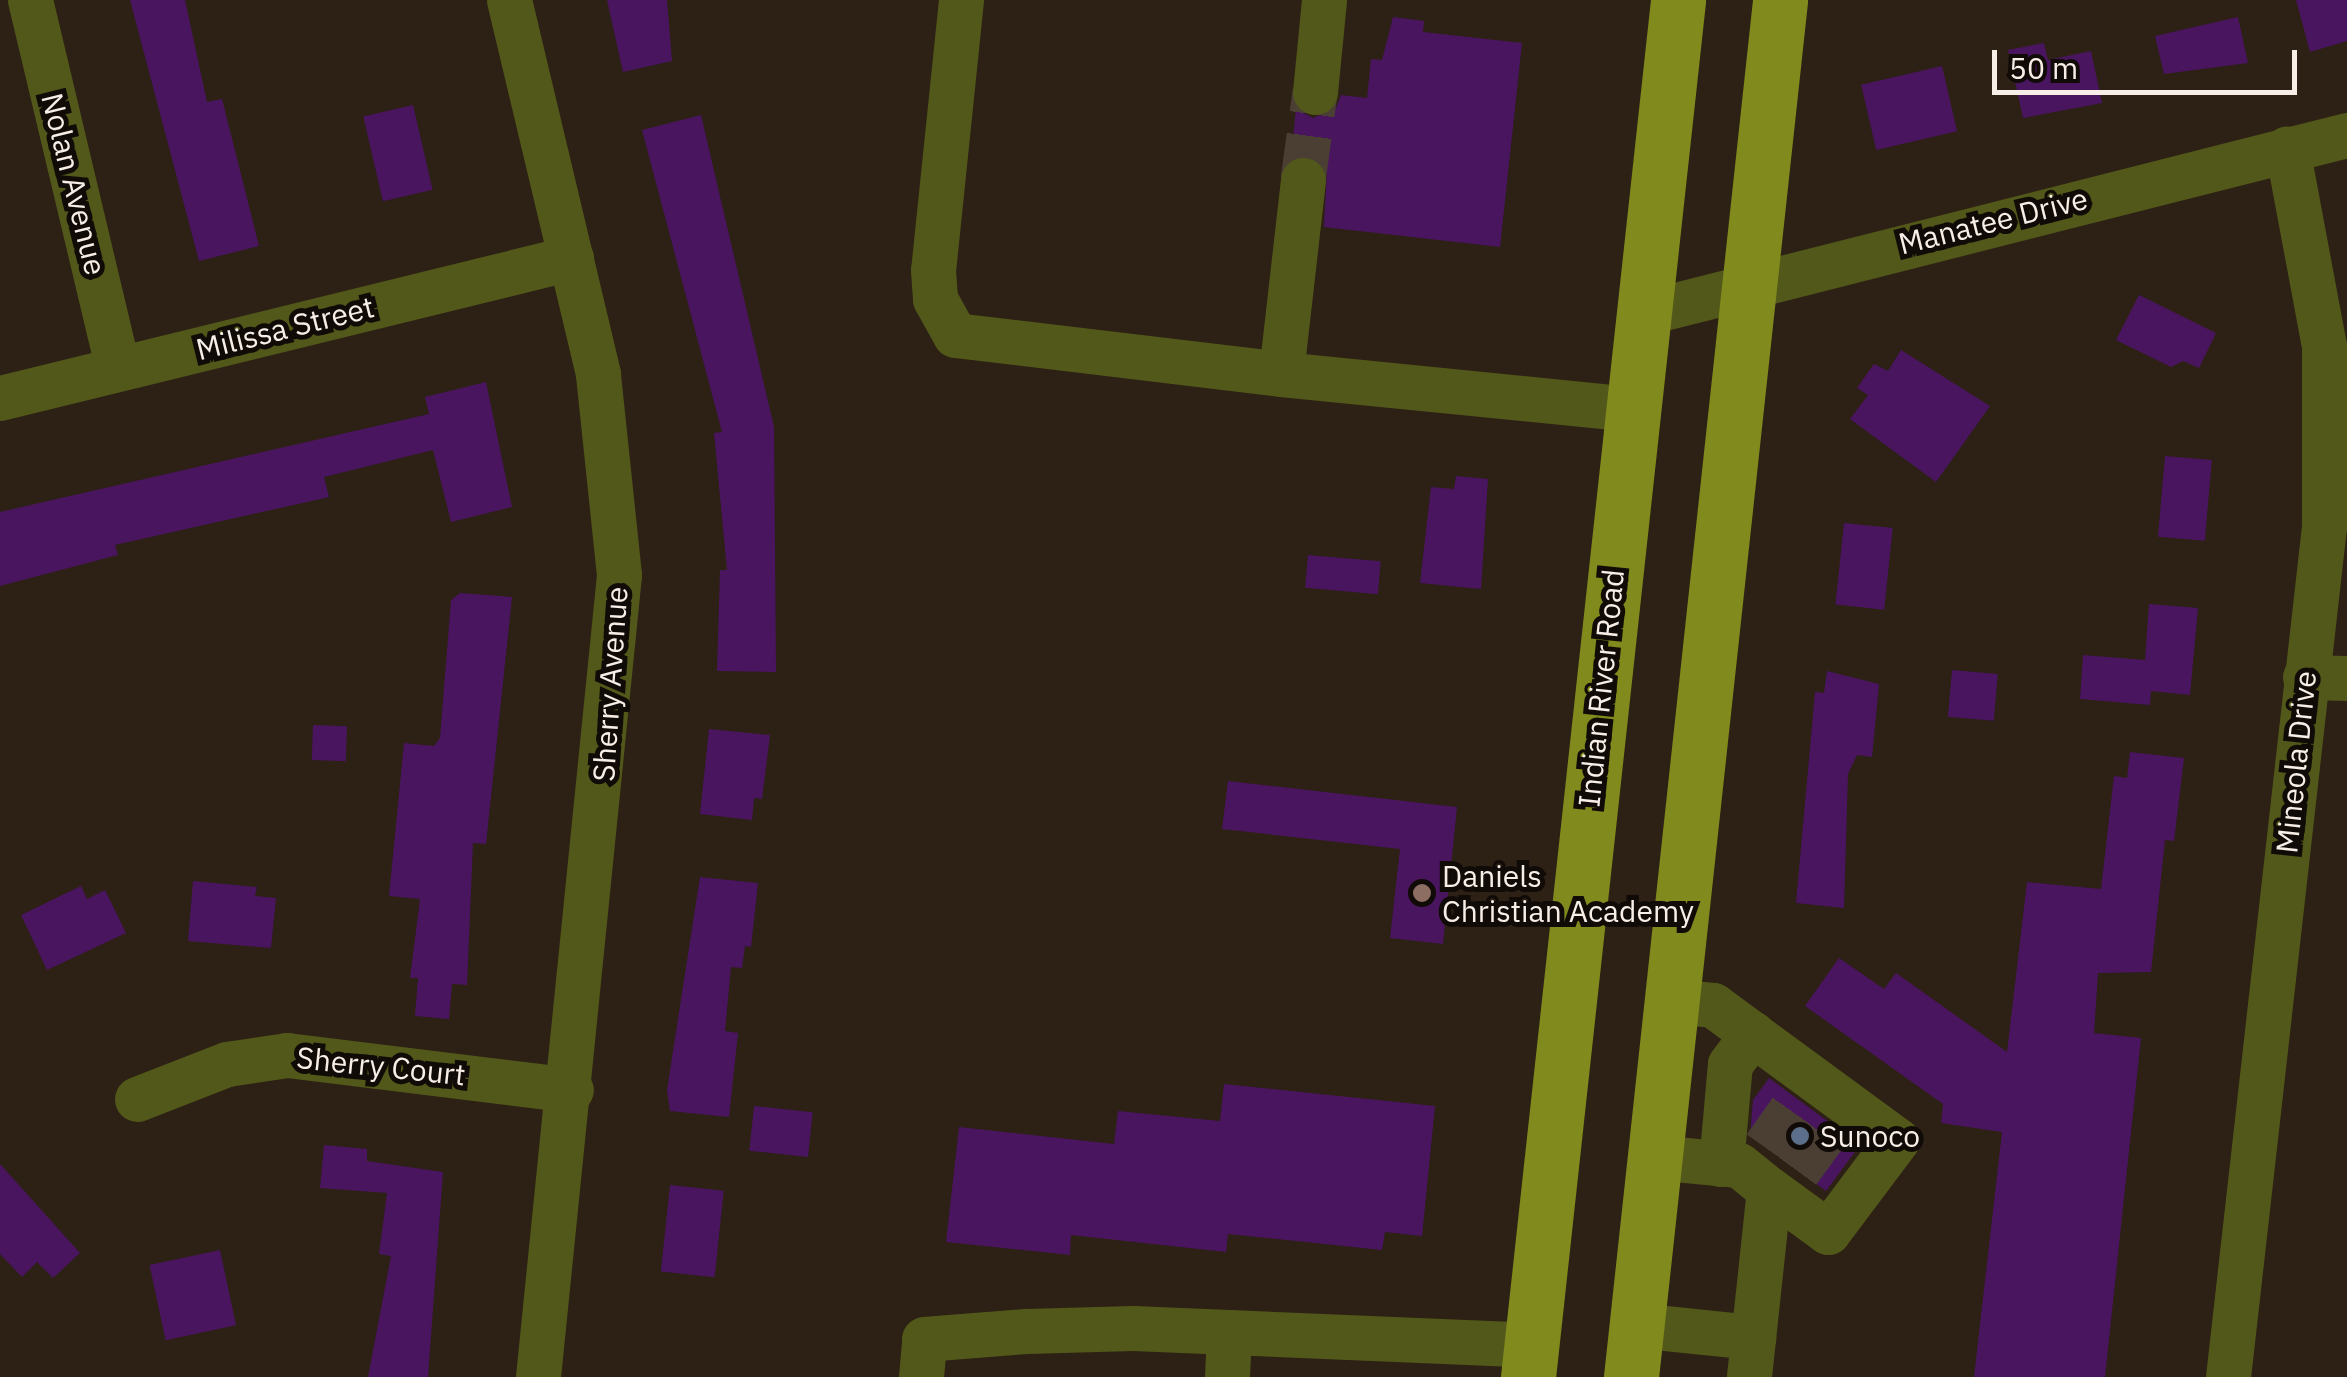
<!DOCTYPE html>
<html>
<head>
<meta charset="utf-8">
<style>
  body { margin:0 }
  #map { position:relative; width:2347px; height:1377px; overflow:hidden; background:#2d2015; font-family:"IBM Plex Sans",sans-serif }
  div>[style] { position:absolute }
  .building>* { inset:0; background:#49155f; transform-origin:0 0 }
  .minor-tunnel>* { height:45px; margin-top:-22.5px; transform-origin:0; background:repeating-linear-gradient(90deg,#4b3f34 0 45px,transparent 0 67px) }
  .minor>* { height:45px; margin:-22.5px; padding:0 22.5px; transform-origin:22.5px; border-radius:22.5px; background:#525819 }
  .major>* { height:55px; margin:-27.5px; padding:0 27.5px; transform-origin:27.5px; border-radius:27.5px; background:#818a1c }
  .dots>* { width:28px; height:28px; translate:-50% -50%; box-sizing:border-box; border:5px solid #110b07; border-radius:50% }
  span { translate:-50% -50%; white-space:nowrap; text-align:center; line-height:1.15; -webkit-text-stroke:10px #110b07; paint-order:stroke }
  .street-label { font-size:30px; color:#f7eee7 }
  .poi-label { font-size:30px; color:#f7eee7 }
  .left { translate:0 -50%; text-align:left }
  .scale { position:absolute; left:1992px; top:50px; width:305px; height:45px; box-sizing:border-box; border:5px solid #f7eee7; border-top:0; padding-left:12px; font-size:30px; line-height:35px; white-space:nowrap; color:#f7eee7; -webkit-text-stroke:8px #110b07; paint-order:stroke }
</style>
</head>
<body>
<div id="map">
  <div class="building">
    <div style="clip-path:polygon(130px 0,185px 0,207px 102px,222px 99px,259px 246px,199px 261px)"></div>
    <div style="clip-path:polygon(607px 0,667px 0,672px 61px,623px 72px)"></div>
    <div style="clip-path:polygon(2296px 0,2347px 0,2347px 41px,2310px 52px)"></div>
    <div style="clip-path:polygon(1393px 17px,1424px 21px,1423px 32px,1522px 43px,1500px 247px,1324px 227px,1327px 169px,1307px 154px,1291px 157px,1296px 109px,1313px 118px,1336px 108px,1341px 95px,1367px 98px,1371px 59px,1382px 60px)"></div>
    <div style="clip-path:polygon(2238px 17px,2248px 63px,2164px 74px,2155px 36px)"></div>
    <div style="clip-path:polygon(2044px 43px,2048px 60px,2091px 51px,2102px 103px,2023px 118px,2008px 50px)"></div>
    <div style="left:1942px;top:66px;width:67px;height:83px;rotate:77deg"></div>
    <div style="left:413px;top:105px;width:87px;height:51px;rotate:77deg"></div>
    <div style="clip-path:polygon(701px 115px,774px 427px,776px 672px,717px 671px,720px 570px,727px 570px,714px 433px,722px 432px,642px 130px)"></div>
    <div style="clip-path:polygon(2139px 295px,2216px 333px,2199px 368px,2183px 361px,2171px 367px,2116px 340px)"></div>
    <div style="clip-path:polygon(1901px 350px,1990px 406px,1936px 482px,1850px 419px,1868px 395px,1857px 388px,1874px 364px,1888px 371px)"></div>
    <div style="clip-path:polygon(486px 382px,512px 507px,451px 522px,433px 450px,324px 477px,329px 497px,115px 545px,118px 555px,0 586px,0 512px,429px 414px,425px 397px)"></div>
    <div style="left:2165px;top:456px;width:47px;height:81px;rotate:5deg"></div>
    <div style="clip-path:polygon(1456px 476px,1488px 479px,1481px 589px,1420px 583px,1431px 487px,1454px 489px)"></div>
    <div style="left:1844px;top:523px;width:49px;height:82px;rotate:6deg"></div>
    <div style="left:1308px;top:555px;width:73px;height:33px;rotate:5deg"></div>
    <div style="clip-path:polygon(460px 593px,512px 597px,486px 844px,473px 843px,467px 985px,452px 984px,449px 1019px,415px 1016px,418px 978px,410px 978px,420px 899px,389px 896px,404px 743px,434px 746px,440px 738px,451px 600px)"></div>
    <div style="clip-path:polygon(2149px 604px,2198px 608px,2190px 695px,2151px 691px,2150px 705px,2080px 699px,2083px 655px,2145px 660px)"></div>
    <div style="left:1952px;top:670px;width:46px;height:47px;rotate:5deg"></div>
    <div style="clip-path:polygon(1827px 671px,1879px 684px,1872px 757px,1857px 755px,1848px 774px,1844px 908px,1796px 903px,1815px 692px,1824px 693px)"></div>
    <div style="left:313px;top:725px;width:34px;height:35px;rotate:2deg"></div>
    <div style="clip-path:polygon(709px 729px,770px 735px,762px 799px,754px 798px,752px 820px,700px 814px)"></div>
    <div style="clip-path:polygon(2130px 752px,2184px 758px,2174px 841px,2165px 840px,2151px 972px,2098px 973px,2094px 1033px,2141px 1038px,2105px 1377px,1974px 1377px,2002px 1132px,1941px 1123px,1943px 1104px,1805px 1006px,1839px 958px,1884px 989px,1896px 973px,2007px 1052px,2027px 882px,2101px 889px,2114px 776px,2127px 778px)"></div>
    <div style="clip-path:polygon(1228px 781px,1457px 807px,1443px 944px,1390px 938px,1400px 849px,1222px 829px)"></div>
    <div style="clip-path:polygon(700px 877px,758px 883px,751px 947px,745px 946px,742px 968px,731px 967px,725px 1031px,738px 1033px,729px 1117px,670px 1111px,667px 1090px)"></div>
    <div style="clip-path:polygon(193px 881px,257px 887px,255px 896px,276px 898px,271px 948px,188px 941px)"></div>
    <div style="clip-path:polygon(81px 886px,87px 899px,105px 890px,126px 933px,47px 970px,21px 915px)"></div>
    <div style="clip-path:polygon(1769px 1078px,1860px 1145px,1826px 1191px,1750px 1136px,1753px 1100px)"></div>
    <div style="clip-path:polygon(1224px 1084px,1435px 1106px,1422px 1236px,1385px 1232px,1382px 1250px,1228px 1234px,1226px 1252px,1071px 1235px,1070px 1255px,946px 1242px,959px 1127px,1114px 1144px,1118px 1111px,1220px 1121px)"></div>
    <div style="left:754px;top:1106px;width:59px;height:45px;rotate:6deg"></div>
    <div style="clip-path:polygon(324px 1145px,367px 1149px,367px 1161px,443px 1172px,428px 1377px,368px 1377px,391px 1256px,379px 1254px,387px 1193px,320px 1188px)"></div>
    <div style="clip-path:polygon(0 1164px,80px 1253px,53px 1278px,37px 1262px,22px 1277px,0 1254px)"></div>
    <div style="left:670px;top:1185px;width:54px;height:87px;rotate:6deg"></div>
    <div style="left:220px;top:1250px;width:77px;height:72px;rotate:78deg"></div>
  </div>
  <div class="minor-tunnel">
    <div style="left:1303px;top:180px;width:89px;rotate:-82.2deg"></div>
    <div style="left:1765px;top:1147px;width:59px;rotate:-54.7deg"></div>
    <div style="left:1798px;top:1171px;width:59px;rotate:-53.9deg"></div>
  </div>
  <div class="minor">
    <div style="left:30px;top:0;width:378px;rotate:76.6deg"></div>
    <div style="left:509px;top:0;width:385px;rotate:76.6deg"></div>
    <div style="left:598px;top:375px;width:201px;rotate:84deg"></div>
    <div style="left:619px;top:575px;width:806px;rotate:95.77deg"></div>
    <div style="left:961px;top:0;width:271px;rotate:95.9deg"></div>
    <div style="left:933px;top:270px;width:29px;rotate:86deg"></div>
    <div style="left:935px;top:299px;width:41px;rotate:60.9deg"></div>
    <div style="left:955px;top:335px;width:328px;rotate:6.8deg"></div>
    <div style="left:1315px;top:92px;width:92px;rotate:-84.4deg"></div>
    <div style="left:1303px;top:180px;width:195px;rotate:96.5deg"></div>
    <div style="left:1281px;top:374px;width:351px;rotate:5.7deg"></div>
    <div style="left:1640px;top:314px;width:729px;rotate:-14.21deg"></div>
    <div style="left:0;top:398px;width:588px;rotate:-13.78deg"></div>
    <div style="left:2305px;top:677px;width:42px;rotate:1.4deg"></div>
    <div style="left:1671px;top:1001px;width:42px;rotate:5.4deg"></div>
    <div style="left:1713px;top:1005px;width:228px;rotate:36.3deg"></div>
    <div style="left:1897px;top:1140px;width:115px;rotate:126.9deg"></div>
    <div style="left:1828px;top:1232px;width:73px;rotate:-143.9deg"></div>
    <div style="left:137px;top:1099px;width:97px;rotate:-21.3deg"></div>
    <div style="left:227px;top:1064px;width:61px;rotate:-8.5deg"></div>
    <div style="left:287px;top:1055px;width:286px;rotate:7deg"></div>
    <div style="left:1654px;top:1157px;width:85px;rotate:5.4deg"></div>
    <div style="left:1739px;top:1165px;width:38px;rotate:39deg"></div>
    <div style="left:1769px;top:1189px;width:189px;rotate:96.1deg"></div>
    <div style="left:1721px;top:1164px;width:100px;rotate:-84.9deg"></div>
    <div style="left:1730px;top:1064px;width:38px;rotate:-53deg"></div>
    <div style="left:1636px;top:1325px;width:118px;rotate:5.9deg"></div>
    <div style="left:921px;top:1377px;width:38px;rotate:-85deg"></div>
    <div style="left:924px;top:1339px;width:102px;rotate:-4.5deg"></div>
    <div style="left:1026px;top:1331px;width:107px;rotate:-1.6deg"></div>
    <div style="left:1133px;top:1328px;width:399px;rotate:2.4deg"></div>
    <div style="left:1227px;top:1377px;width:45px;rotate:-87.5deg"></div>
    <div style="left:2228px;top:1377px;width:855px;rotate:-83.56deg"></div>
    <div style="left:2324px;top:527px;width:181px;rotate:-90deg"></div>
    <div style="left:2324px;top:346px;width:201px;rotate:-100.6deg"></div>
  </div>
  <div class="major">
    <div style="left:1528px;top:1377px;width:1385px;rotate:-83.78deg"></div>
    <div style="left:1631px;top:1377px;width:1385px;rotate:-83.82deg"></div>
  </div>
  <div class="dots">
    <div style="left:1422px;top:893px;background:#8d6e63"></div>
    <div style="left:1800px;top:1136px;background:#5c6f8a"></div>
  </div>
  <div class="street-label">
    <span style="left:74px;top:184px;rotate:76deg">Nolan Avenue</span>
    <span style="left:1993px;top:221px;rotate:-14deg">Manatee Drive</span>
    <span style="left:285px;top:328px;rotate:-14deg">Milissa Street</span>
    <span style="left:610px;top:684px;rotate:-86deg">Sherry Avenue</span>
    <span style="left:1601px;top:688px;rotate:-84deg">Indian River Road</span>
    <span style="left:2296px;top:762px;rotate:-84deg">Mineola Drive</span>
    <span style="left:381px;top:1066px;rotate:6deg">Sherry Court</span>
  </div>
  <div class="poi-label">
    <span class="left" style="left:1442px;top:893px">Daniels<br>Christian Academy</span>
    <span class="left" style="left:1820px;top:1136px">Sunoco</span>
  </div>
  <div class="scale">50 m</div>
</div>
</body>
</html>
